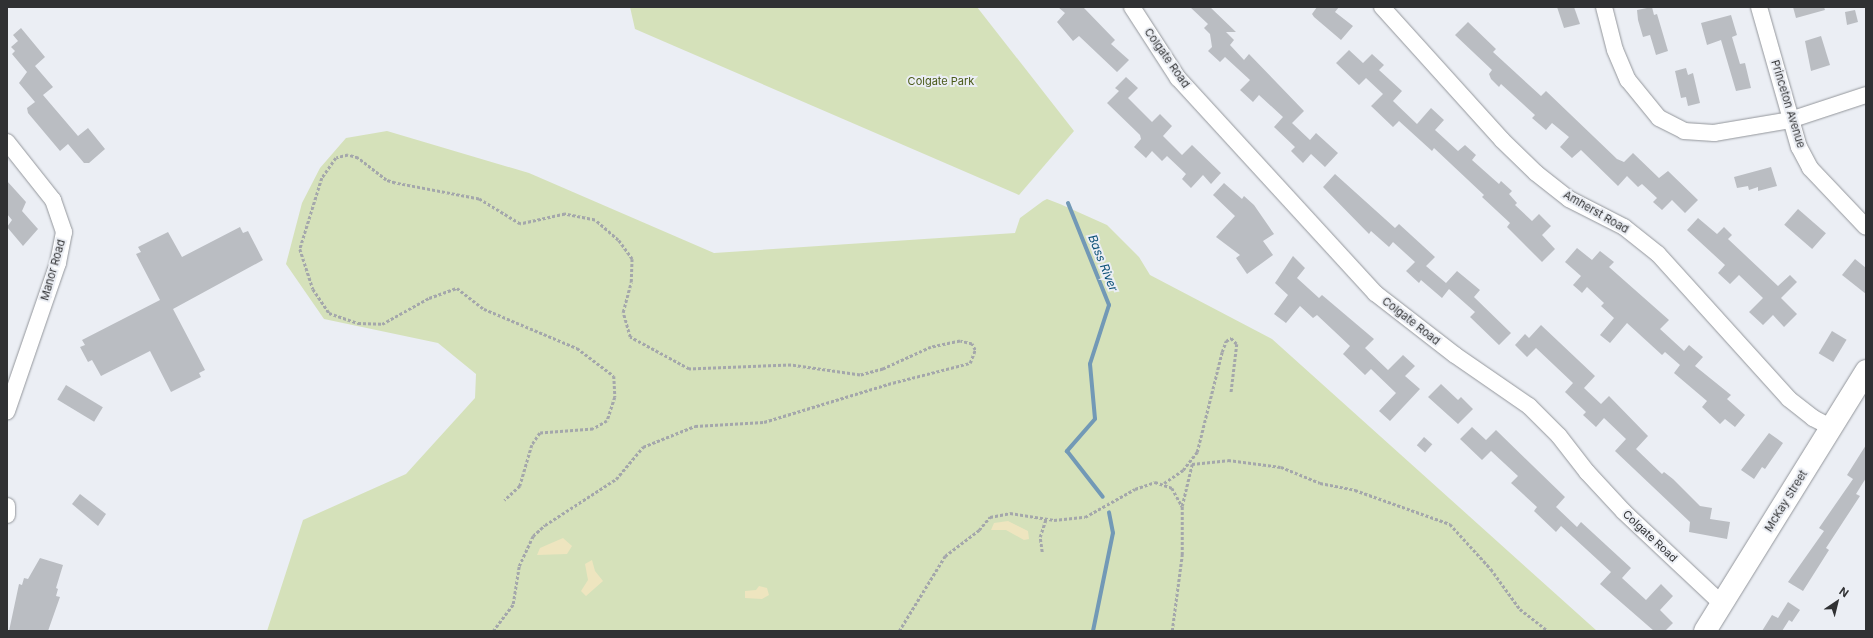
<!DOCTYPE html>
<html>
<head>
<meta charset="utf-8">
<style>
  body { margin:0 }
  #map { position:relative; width:1873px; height:638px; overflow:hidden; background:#ebeef4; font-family:Inter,sans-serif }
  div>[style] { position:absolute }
  .green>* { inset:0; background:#d5e1ba }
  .sand>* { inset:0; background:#eee5bf }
  .stream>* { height:4px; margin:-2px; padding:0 2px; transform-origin:2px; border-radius:2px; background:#7299b6 }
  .building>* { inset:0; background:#babdc2; transform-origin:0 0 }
  .path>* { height:2.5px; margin-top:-1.25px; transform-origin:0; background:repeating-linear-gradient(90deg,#a4a7ab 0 3px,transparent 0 5px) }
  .roads { filter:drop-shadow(0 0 1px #93969b) drop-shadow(0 0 1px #93969b) }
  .street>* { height:16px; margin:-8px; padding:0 8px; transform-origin:8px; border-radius:8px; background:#fff }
  .secondary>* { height:22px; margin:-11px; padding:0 11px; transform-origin:11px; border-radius:11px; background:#fff }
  span { translate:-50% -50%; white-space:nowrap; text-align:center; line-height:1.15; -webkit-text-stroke:4px #ebeef4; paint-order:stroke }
  .street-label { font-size:11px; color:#303133 }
  .park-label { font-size:11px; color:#4a5a19 }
  .water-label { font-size:12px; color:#0b5077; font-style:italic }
  .frame { position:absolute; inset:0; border:8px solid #303133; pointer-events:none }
  .north { position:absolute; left:1817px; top:582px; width:40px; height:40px; -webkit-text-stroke:3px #ebeef4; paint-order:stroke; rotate:35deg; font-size:11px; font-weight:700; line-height:16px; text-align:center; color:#303133 }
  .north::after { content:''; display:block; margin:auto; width:14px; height:18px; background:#303133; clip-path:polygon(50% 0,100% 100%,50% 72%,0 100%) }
</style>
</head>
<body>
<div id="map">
  <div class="green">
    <div style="clip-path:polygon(630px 7px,977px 7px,1074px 131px,1019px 195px,635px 29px)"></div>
    <div style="clip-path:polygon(387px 131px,529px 173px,714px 253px,1015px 233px,1020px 218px,1043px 201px,1047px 199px,1060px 204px,1107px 225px,1139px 257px,1150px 275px,1272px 339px,1597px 631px,267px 631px,303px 520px,406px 474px,475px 398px,476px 374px,438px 343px,324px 319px,286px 264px,302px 203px,320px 168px,346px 138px)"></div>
  </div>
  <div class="sand">
    <div style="clip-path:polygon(1008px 521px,1028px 531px,1029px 539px,1024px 540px,1006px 530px,991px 530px,994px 523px)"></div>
    <div style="clip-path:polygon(563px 538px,572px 546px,567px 554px,537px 555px,540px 548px)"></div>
    <div style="clip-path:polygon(592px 560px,595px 571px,603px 581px,586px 596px,581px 591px,588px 580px,585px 564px)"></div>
    <div style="clip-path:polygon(759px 586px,767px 588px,769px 595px,762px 599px,745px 598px,745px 591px,756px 590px)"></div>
  </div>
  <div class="stream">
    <div style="left:1068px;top:203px;width:110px;rotate:68.1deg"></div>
    <div style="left:1109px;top:305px;width:62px;rotate:107.9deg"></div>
    <div style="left:1090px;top:364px;width:55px;rotate:84.8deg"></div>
    <div style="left:1095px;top:419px;width:43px;rotate:131.2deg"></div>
    <div style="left:1067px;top:451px;width:58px;rotate:52deg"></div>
    <div style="left:1093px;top:631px;width:100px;rotate:-78.5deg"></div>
    <div style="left:1113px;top:533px;width:21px;rotate:-101deg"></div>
  </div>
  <div class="building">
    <div style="clip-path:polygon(1058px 7px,1083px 7px,1115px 40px,1111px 44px,1129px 60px,1117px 72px,1079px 36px,1073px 41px,1057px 22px,1065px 13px)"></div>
    <div style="clip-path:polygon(1190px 7px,1210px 7px,1236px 32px,1226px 32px,1234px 40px,1230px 45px,1244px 60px,1249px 54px,1304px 111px,1292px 123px,1310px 140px,1316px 133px,1338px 153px,1325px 167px,1311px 154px,1303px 163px,1291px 151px,1295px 147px,1274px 127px,1283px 117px,1259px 95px,1253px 102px,1240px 90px,1250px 80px,1225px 57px,1220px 62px,1208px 51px,1212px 47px,1210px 34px,1204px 28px,1208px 24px)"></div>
    <div style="clip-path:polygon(1317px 7px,1339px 7px,1335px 12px,1353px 26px,1341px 40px,1314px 17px,1312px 14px)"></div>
    <div style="clip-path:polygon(1557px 7px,1574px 7px,1580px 24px,1564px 28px)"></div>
    <div style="clip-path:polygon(1652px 7px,1654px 15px,1657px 14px,1668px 51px,1656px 55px,1650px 35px,1643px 37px,1638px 20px,1637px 10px)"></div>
    <div style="clip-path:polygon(1793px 7px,1824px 7px,1825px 10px,1796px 18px)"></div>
    <div style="clip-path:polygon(1855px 10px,1858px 22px,1847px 25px,1845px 12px)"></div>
    <div style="clip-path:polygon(1731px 15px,1737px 35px,1732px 37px,1740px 64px,1745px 63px,1751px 88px,1736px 91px,1721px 40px,1707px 45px,1701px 23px)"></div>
    <div style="clip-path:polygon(1468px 22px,1496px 49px,1493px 52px,1541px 96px,1546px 91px,1617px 159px,1624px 162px,1633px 153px,1659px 178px,1668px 171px,1698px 200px,1685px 213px,1672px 200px,1662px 210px,1653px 202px,1657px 198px,1642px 184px,1638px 187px,1627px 176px,1618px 186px,1581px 150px,1572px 158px,1560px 147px,1569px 137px,1552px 123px,1546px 130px,1532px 118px,1535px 115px,1501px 84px,1499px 87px,1491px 79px,1489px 74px,1492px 70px,1455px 35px)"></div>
    <div style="clip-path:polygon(21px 28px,45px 57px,35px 66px,53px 87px,43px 95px,78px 136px,88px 128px,105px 149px,89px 163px,84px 163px,68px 144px,60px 151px,28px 113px,27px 108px,35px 102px,19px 83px,27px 72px,12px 54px,15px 51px,11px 47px,18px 41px,13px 35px)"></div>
    <div style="clip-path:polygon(1821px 36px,1830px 65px,1811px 71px,1805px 41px)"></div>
    <div style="clip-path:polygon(1349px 50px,1363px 63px,1372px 54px,1384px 65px,1379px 70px,1402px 91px,1393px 101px,1417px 124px,1431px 108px,1444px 120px,1435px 130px,1458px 151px,1465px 145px,1476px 155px,1472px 160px,1499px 184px,1501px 181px,1512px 191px,1509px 194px,1517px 203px,1515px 205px,1532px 221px,1539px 214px,1551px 226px,1542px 235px,1555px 249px,1542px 262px,1507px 227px,1510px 223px,1482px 197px,1484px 195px,1434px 148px,1432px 151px,1399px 121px,1393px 127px,1371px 106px,1383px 94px,1366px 78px,1359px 85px,1336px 63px)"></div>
    <div style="clip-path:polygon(1686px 68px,1688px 75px,1693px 73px,1700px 103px,1688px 106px,1686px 97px,1681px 98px,1675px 71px)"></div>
    <div style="clip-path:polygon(1126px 77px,1138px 88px,1128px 98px,1152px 122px,1160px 114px,1172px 126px,1163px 136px,1182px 155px,1192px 145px,1221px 173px,1211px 184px,1203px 175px,1191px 188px,1182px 179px,1186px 174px,1167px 156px,1162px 161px,1152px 151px,1146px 158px,1134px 147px,1141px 139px,1140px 135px,1107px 103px,1119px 91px,1115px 88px)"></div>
    <div style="clip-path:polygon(1771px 167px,1777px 186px,1758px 191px,1758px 187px,1749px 190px,1748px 186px,1737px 188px,1734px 177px)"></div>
    <div style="clip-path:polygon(1335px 174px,1395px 228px,1399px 224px,1435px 257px,1426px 266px,1446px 283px,1457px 271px,1480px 290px,1474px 297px,1511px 333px,1499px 345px,1470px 317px,1475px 312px,1449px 289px,1442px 298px,1421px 280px,1419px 283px,1406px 271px,1415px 262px,1393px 242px,1389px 247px,1371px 231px,1369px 234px,1323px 187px)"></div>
    <div style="clip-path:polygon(7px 181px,26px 202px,22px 211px,38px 229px,23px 246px,7px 227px,12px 220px,7px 214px)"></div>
    <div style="clip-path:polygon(1224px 183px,1242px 199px,1244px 196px,1254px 205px,1274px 234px,1263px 241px,1273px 255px,1247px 274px,1236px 258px,1240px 255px,1216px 237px,1235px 216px,1213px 195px)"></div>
    <div style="left:1798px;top:209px;width:37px;height:21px;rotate:41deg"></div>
    <div style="clip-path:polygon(1698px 218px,1717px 234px,1724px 227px,1732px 235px,1728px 239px,1778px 286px,1790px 275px,1797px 282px,1781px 298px,1797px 314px,1784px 327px,1773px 315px,1763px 325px,1749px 312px,1763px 298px,1739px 275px,1730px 284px,1718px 273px,1725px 265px,1687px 230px)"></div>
    <div style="clip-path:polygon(240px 227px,243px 233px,248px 231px,263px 260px,173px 309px,205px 370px,199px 373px,201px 377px,171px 392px,150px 351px,101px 376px,92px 360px,88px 362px,80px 347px,85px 345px,82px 340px,160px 300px,136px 254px,141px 252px,138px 247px,168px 232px,182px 257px)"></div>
    <div style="clip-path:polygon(1577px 248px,1592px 260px,1600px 251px,1614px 262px,1609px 267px,1669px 320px,1660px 329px,1684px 351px,1689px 345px,1703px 357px,1695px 366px,1731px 395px,1727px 399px,1745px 415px,1735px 427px,1725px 419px,1720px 424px,1702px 407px,1707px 401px,1674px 373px,1680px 365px,1665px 352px,1662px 355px,1627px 323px,1610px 343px,1600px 335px,1614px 318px,1601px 306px,1604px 303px,1587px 287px,1582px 293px,1573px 285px,1581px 276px,1565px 262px)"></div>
    <div style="clip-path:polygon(1293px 256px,1305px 268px,1297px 278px,1319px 298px,1322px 295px,1374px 339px,1365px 348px,1388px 370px,1403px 355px,1415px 366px,1405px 376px,1420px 389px,1390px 421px,1379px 411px,1396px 393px,1371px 369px,1365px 375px,1343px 354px,1350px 346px,1317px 315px,1313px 318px,1300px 306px,1286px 323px,1274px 314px,1288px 295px,1275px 283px)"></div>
    <div style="clip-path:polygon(1855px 259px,1866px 268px,1866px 294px,1842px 275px)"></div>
    <div style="clip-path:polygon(1541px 325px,1595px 376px,1584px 388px,1601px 404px,1609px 396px,1648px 436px,1636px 449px,1662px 474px,1664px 472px,1673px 479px,1700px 506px,1712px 508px,1710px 519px,1730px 522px,1727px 539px,1689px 532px,1690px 522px,1615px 451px,1626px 439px,1604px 418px,1596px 427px,1583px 415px,1586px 412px,1565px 392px,1573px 383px,1536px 348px,1527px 357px,1515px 345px,1525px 334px,1529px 338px)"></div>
    <div style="left:1832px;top:331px;width:17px;height:26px;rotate:31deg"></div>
    <div style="clip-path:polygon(1441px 384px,1458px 400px,1461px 397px,1473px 409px,1458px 424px,1428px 397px)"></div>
    <div style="left:66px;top:385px;width:43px;height:17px;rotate:31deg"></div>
    <div style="clip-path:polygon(1472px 427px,1486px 440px,1496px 430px,1565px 497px,1556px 507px,1577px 527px,1581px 522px,1631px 568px,1622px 578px,1646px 600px,1661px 584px,1673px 596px,1660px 610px,1673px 623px,1665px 631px,1654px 631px,1600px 584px,1611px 572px,1561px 526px,1556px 532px,1534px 511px,1537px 507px,1511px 483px,1518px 476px,1491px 451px,1482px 460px,1460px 439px)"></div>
    <div style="clip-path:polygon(1769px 433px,1783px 443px,1765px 469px,1762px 467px,1754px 479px,1741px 470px)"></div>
    <div style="left:1424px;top:437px;width:11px;height:11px;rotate:41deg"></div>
    <div style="clip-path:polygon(1866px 445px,1866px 478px,1856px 494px,1860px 496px,1826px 548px,1829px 550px,1803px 591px,1788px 582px,1824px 531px,1819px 528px,1853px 479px,1847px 475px)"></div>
    <div style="clip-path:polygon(80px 494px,106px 514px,98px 526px,72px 504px)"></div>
    <div style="clip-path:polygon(40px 558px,63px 565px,56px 588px,58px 589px,56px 596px,60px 597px,48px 631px,9px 631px,19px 584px,22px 585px,24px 578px,28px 579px)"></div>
    <div style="clip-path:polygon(1788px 602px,1800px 610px,1792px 622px,1789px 620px,1782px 631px,1762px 631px,1772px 615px,1778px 618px)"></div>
  </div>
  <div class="path">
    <div style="left:1192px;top:464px;width:36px;rotate:-6deg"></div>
    <div style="left:1228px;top:460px;width:53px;rotate:7.5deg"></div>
    <div style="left:1281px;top:467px;width:42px;rotate:22.3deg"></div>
    <div style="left:1320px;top:483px;width:36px;rotate:11deg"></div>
    <div style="left:1355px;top:490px;width:101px;rotate:19.7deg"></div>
    <div style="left:1450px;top:524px;width:61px;rotate:47.7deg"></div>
    <div style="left:1491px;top:569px;width:49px;rotate:54.1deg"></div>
    <div style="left:1520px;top:609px;width:36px;rotate:38deg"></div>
    <div style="left:1164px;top:483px;width:23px;rotate:-34deg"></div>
    <div style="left:1183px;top:470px;width:23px;rotate:-52deg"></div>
    <div style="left:1197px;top:452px;width:103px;rotate:-76deg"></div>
    <div style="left:1222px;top:352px;width:12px;rotate:-70deg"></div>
    <div style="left:1226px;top:341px;width:6px;rotate:-31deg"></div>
    <div style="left:1231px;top:338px;width:8px;rotate:45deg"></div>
    <div style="left:1237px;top:344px;width:50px;rotate:96.8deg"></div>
    <div style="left:1042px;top:552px;width:15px;rotate:-98deg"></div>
    <div style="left:1040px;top:537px;width:19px;rotate:-72deg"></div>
    <div style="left:493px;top:631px;width:34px;rotate:-53deg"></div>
    <div style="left:513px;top:604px;width:38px;rotate:-81deg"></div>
    <div style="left:519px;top:566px;width:33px;rotate:-65deg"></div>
    <div style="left:533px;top:536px;width:16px;rotate:-43deg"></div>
    <div style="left:545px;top:525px;width:85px;rotate:-32.9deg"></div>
    <div style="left:616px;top:479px;width:42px;rotate:-49.8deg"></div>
    <div style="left:643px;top:447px;width:56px;rotate:-22deg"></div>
    <div style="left:695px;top:426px;width:69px;rotate:-3.3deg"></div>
    <div style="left:764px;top:422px;width:130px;rotate:-17deg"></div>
    <div style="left:888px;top:384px;width:85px;rotate:-14.4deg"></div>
    <div style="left:970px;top:363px;width:14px;rotate:-69deg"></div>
    <div style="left:975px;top:350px;width:7px;rotate:-117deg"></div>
    <div style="left:972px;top:344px;width:12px;rotate:-166deg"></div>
    <div style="left:960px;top:341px;width:30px;rotate:168deg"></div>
    <div style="left:931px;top:347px;width:53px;rotate:155.4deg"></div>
    <div style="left:883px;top:369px;width:24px;rotate:165deg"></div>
    <div style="left:860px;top:375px;width:70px;rotate:-171.8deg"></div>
    <div style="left:791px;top:365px;width:102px;rotate:177.8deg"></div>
    <div style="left:689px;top:369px;width:67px;rotate:-151.5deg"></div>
    <div style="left:630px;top:337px;width:26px;rotate:-106deg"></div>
    <div style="left:623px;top:312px;width:31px;rotate:-75deg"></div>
    <div style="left:631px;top:282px;width:23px;rotate:-88deg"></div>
    <div style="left:632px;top:259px;width:24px;rotate:-126deg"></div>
    <div style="left:618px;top:240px;width:30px;rotate:-139deg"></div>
    <div style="left:595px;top:220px;width:31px;rotate:-169deg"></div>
    <div style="left:565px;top:214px;width:46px;rotate:167.5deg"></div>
    <div style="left:520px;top:224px;width:48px;rotate:-148.6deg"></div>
    <div style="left:479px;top:199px;width:86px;rotate:-169.2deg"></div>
    <div style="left:395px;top:183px;width:9px;rotate:-162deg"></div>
    <div style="left:386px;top:180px;width:36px;rotate:-142deg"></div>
    <div style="left:358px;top:158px;width:10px;rotate:-163deg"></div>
    <div style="left:348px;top:155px;width:12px;rotate:166deg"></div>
    <div style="left:336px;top:158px;width:24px;rotate:125deg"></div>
    <div style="left:322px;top:178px;width:74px;rotate:107.2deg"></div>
    <div style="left:300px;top:249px;width:42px;rotate:72deg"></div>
    <div style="left:313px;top:289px;width:29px;rotate:56deg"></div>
    <div style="left:329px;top:313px;width:31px;rotate:19deg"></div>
    <div style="left:358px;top:323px;width:24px;rotate:2deg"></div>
    <div style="left:382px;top:324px;width:54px;rotate:-29deg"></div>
    <div style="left:429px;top:298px;width:30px;rotate:-20deg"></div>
    <div style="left:457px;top:288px;width:34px;rotate:38deg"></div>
    <div style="left:484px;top:309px;width:101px;rotate:22.8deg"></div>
    <div style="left:577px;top:348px;width:46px;rotate:37.1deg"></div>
    <div style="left:614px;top:376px;width:21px;rotate:87deg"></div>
    <div style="left:615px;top:397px;width:25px;rotate:108deg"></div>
    <div style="left:607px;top:421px;width:16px;rotate:150deg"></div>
    <div style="left:593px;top:429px;width:53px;rotate:175.7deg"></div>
    <div style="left:540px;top:433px;width:14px;rotate:124deg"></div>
    <div style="left:532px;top:445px;width:43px;rotate:106.3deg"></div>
    <div style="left:520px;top:486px;width:21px;rotate:137deg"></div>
    <div style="left:899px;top:631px;width:88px;rotate:-58.5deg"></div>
    <div style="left:945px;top:556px;width:43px;rotate:-37.4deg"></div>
    <div style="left:979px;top:530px;width:17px;rotate:-50deg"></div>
    <div style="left:990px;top:517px;width:20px;rotate:-11deg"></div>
    <div style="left:1010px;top:513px;width:45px;rotate:9deg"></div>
    <div style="left:1054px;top:520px;width:31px;rotate:-6deg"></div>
    <div style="left:1085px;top:517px;width:57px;rotate:-29.2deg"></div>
    <div style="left:1135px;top:489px;width:21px;rotate:-19deg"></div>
    <div style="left:1155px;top:482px;width:18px;rotate:19deg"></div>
    <div style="left:1172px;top:488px;width:21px;rotate:61deg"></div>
    <div style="left:1172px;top:631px;width:77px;rotate:-82.5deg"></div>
    <div style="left:1182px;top:555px;width:49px;rotate:-90deg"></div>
    <div style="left:1182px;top:506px;width:43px;rotate:-76.6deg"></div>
  </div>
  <div class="roads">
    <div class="street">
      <div style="left:1132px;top:7px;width:85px;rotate:57.1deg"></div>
      <div style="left:1178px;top:78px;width:292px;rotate:47.5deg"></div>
      <div style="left:1375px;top:293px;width:101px;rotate:37.8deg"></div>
      <div style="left:1455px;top:355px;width:90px;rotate:34.6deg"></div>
      <div style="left:1529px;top:406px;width:42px;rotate:45deg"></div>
      <div style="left:1559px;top:436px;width:46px;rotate:52.1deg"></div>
      <div style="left:1587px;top:472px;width:54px;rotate:47.2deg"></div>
      <div style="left:1624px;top:512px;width:134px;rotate:43.2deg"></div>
      <div style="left:1382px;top:7px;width:179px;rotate:47.9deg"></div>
      <div style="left:1502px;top:140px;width:47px;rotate:44.1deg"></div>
      <div style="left:1536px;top:173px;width:42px;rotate:38.2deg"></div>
      <div style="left:1569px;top:199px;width:62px;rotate:27deg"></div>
      <div style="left:1624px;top:227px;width:43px;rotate:38.5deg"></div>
      <div style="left:1658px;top:254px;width:195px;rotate:47.9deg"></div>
      <div style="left:1789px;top:399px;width:31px;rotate:38deg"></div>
      <div style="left:1813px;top:418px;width:20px;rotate:27deg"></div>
      <div style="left:1604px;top:7px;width:44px;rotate:75.7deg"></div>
      <div style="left:1615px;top:50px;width:33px;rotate:67deg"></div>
      <div style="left:1628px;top:80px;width:49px;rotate:50.8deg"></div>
      <div style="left:1659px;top:118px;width:28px;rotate:27deg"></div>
      <div style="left:1684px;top:131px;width:30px;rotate:4deg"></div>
      <div style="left:1714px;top:133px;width:77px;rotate:-9.7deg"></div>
      <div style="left:1790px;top:120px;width:80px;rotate:-18.2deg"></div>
      <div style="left:1759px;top:7px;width:146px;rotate:74.1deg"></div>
      <div style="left:1799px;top:147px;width:24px;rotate:62deg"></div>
      <div style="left:1810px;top:168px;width:81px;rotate:46.5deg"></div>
      <div style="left:7px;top:142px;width:74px;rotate:51.6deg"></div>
      <div style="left:53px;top:200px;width:34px;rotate:71deg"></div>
      <div style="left:64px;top:232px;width:32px;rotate:101deg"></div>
      <div style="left:58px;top:263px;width:157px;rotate:109deg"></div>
      <div style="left:7px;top:506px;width:9px;rotate:90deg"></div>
    </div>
    <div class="secondary">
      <div style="left:1705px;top:631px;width:306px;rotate:-58.2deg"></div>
    </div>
  </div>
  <div class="street-label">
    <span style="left:1167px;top:58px;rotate:55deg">Colgate Road</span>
    <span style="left:1788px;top:104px;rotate:73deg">Princeton Avenue</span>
    <span style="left:1596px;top:212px;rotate:30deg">Amherst Road</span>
    <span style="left:53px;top:270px;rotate:-74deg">Manor Road</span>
    <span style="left:1411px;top:321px;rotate:38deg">Colgate Road</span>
    <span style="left:1786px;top:501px;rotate:-58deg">McKay Street</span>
    <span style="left:1650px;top:536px;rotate:43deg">Colgate Road</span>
  </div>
  <div class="park-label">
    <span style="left:941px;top:81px">Colgate Park</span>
  </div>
  <div class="water-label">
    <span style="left:1103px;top:263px;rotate:68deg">Bass River</span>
  </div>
  <div class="frame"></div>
  <div class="north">N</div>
</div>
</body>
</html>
